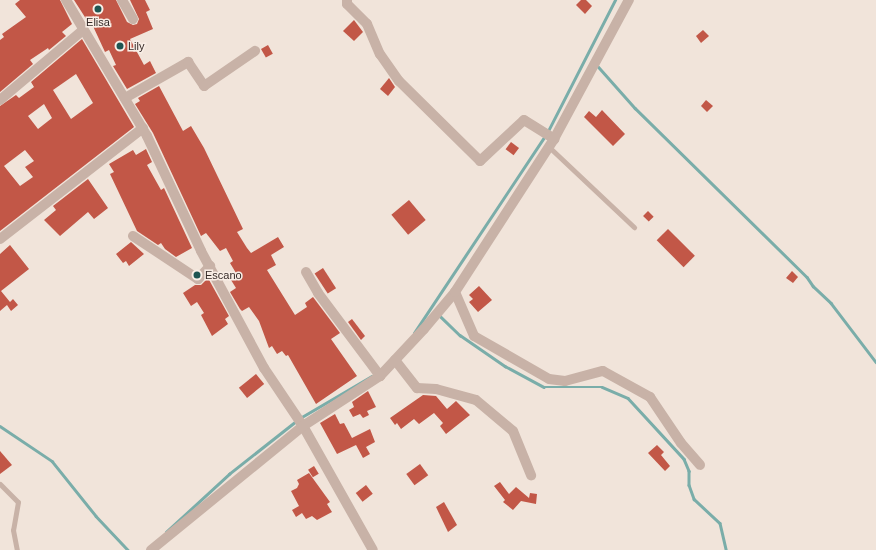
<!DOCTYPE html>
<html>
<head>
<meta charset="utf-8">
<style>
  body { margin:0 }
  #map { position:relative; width:876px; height:550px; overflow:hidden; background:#f1e4da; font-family:Arial,sans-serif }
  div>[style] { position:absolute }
  .stream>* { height:2.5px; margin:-1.25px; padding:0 1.25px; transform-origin:1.25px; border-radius:1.25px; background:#7aada9 }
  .building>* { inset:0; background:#c25747; transform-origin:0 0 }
  .service>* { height:5px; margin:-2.5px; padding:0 2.5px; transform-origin:2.5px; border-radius:2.5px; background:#c8b2a7 }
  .minor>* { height:10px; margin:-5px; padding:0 5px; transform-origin:5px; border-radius:5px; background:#c8b2a7 }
  .dots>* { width:11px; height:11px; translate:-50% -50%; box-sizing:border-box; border:2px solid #f9eee6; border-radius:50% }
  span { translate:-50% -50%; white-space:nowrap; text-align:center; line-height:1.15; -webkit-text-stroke:3px #f9eee6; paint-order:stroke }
  .poi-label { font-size:11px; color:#352a27 }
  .left { translate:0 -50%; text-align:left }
</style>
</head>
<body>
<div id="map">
  <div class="stream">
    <div style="left:596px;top:64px;width:59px;rotate:48.4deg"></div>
    <div style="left:635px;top:108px;width:241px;rotate:44.5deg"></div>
    <div style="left:807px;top:277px;width:11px;rotate:56deg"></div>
    <div style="left:813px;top:286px;width:25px;rotate:43deg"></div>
    <div style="left:831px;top:303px;width:74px;rotate:52.7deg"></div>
    <div style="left:548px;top:131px;width:147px;rotate:-62.9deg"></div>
    <div style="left:440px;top:316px;width:28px;rotate:44deg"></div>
    <div style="left:460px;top:335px;width:55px;rotate:34.6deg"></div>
    <div style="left:505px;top:366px;width:44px;rotate:28.3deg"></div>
    <div style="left:544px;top:387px;width:58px"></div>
    <div style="left:602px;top:387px;width:28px;rotate:23deg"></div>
    <div style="left:628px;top:398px;width:83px;rotate:47.4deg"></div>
    <div style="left:684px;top:459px;width:13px;rotate:67deg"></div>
    <div style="left:689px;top:471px;width:14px;rotate:90deg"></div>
    <div style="left:689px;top:485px;width:15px;rotate:70deg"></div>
    <div style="left:694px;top:499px;width:35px;rotate:43deg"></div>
    <div style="left:720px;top:523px;width:28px;rotate:77deg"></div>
    <div style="left:414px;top:333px;width:237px;rotate:-56.4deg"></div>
    <div style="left:300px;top:418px;width:83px;rotate:-30.3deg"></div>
    <div style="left:0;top:426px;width:63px;rotate:33.9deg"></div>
    <div style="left:52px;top:461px;width:70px;rotate:51.3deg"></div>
    <div style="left:96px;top:516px;width:47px;rotate:46.7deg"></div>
    <div style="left:166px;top:532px;width:86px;rotate:-42.6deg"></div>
    <div style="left:229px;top:474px;width:85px;rotate:-38.3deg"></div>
  </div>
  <div class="building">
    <div style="clip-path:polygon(20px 0,60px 0,72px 24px,62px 32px,66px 36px,49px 50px,48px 48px,30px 60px,33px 64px,0 92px,0 40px,4px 37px,2px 34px,26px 17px,15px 4px)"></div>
    <div style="clip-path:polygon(74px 0,116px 0,127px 22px,133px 25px,137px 24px,139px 19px,130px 0,145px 0,150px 10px,146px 12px,153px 29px,130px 39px,144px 65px,150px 61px,156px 73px,127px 89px,113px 66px,116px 65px,109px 50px,105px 52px,92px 24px,90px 25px)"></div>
    <div style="clip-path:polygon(581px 0,586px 0,592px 6px,585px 14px,576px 5px)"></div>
    <div style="clip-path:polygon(354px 20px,363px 32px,354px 41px,343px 31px)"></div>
    <div style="clip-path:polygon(703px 30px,709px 36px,701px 43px,696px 36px)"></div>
    <div style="clip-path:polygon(evenodd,82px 39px,134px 127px,0 231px,0 106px,16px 95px,19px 98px,34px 87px,31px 82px,82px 39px,76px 74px,93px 103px,71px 119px,53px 90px,76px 74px,82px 39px,44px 104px,52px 118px,38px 129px,28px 116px,44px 104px,82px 39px,25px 150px,34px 161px,25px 167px,33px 177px,20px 186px,4px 166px,25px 150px)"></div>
    <div style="left:268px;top:45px;width:10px;height:8px;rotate:61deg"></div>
    <div style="clip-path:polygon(389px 78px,395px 87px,388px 96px,380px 89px)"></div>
    <div style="clip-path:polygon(159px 86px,183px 131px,191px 126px,204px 148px,243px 229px,237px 232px,247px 248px,251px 253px,278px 237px,284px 247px,271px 255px,276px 265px,267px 270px,295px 315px,307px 307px,305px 303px,313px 297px,340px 333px,331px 339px,357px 376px,316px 404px,288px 355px,286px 356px,282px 351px,277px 354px,272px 346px,269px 348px,259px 321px,249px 307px,242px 311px,240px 309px,230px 292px,236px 288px,231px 280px,236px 273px,230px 263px,233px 261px,226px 248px,220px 251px,206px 233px,201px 236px,153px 133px,135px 104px,140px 101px,138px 98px)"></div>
    <div style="clip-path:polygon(706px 100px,713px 106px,707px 112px,701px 106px)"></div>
    <div style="clip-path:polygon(602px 110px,625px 134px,613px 146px,584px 117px,589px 111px,596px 117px)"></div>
    <div style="left:511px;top:142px;width:10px;height:9px;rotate:37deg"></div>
    <div style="clip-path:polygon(146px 149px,152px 162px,147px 165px,161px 190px,164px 188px,192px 248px,176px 257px,165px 249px,161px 243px,158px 245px,137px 231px,110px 174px,114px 172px,109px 164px,133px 150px,136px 155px)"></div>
    <div style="clip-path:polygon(88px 179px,108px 208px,94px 219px,88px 212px,60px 236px,44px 220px,56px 210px,53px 206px)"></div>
    <div style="left:409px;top:200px;width:26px;height:23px;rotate:50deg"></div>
    <div style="left:648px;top:211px;width:8px;height:7px;rotate:45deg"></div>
    <div style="left:668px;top:229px;width:38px;height:16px;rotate:45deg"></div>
    <div style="clip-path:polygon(131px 242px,144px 254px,129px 266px,126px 261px,123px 263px,116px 254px)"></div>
    <div style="clip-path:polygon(10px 245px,29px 269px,1px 291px,10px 302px,13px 299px,18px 305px,11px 311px,7px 305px,0 311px,0 254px)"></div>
    <div style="left:323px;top:268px;width:24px;height:10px;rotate:57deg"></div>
    <div style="clip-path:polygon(792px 271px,798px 277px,793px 283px,786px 278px)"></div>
    <div style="clip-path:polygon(208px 278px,229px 316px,225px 319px,228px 324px,212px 336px,201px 315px,204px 313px,197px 302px,191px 306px,183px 293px,195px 285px,201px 285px)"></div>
    <div style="clip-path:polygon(479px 286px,492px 300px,478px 312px,469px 302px,473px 299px,469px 295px)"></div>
    <div style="clip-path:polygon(352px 319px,365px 336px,361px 340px,348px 322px)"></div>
    <div style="left:256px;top:374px;width:13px;height:22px;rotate:51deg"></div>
    <div style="clip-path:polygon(368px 391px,376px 407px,367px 411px,369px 415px,363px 418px,360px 414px,353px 417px,349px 410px,354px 407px,352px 402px)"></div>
    <div style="clip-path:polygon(423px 395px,436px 396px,447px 409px,456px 401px,470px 415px,446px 434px,440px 426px,443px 423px,434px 413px,419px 424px,414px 419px,401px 429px,397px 423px,395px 425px,390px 418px)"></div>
    <div style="clip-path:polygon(335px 414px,340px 424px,344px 423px,352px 438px,370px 429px,375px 442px,366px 447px,370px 454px,363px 458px,356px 445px,337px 454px,320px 423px)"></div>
    <div style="clip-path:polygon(657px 445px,664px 452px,661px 455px,670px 466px,665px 471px,648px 453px)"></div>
    <div style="clip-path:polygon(0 451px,12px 465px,0 474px)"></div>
    <div style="left:420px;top:464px;width:14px;height:17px;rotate:54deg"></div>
    <div style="left:314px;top:466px;width:9px;height:7px;rotate:58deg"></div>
    <div style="clip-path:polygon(309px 473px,330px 502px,327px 504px,332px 512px,317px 520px,312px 516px,306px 519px,302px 513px,296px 517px,292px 510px,299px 506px,291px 491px,297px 488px,299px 484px,297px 480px)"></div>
    <div style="clip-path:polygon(500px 482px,509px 494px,516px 487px,529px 498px,530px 493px,537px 494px,536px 504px,521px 501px,513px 510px,503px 502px,505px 500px,494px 486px)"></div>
    <div style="left:366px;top:485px;width:11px;height:13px;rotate:52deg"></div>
    <div style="clip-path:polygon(444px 502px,457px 525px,448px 532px,436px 507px)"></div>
  </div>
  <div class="service">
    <div style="left:549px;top:147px;width:117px;rotate:43.3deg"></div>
    <div style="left:0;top:484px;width:25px;rotate:45deg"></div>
    <div style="left:18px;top:502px;width:28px;rotate:100deg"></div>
    <div style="left:13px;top:530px;width:20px;rotate:79deg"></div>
  </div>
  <div class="minor">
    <div style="left:66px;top:0;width:158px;rotate:59.2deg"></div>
    <div style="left:147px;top:136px;width:127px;rotate:64.8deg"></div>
    <div style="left:201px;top:251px;width:133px;rotate:61.7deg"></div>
    <div style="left:264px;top:368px;width:70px;rotate:56.1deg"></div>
    <div style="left:303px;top:426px;width:142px;rotate:60.6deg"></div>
    <div style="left:122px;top:0;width:22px;rotate:60deg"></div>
    <div style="left:347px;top:0;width:4px;rotate:90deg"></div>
    <div style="left:347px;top:4px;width:28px;rotate:45deg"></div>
    <div style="left:367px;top:24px;width:33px;rotate:67deg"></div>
    <div style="left:380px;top:54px;width:33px;rotate:55deg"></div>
    <div style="left:399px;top:81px;width:114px;rotate:44.6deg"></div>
    <div style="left:480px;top:161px;width:60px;rotate:-43deg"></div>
    <div style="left:524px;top:120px;width:36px;rotate:32deg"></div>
    <div style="left:125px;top:98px;width:73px;rotate:-29.7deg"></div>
    <div style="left:188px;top:62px;width:29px;rotate:56deg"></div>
    <div style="left:204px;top:86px;width:62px;rotate:-34.5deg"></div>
    <div style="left:0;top:100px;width:109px;rotate:-40.1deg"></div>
    <div style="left:133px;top:236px;width:78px;rotate:33.5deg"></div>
    <div style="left:198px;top:279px;width:18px;rotate:-47deg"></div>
    <div style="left:0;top:239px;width:181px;rotate:-37.8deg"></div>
    <div style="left:306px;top:272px;width:24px;rotate:60deg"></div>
    <div style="left:318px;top:293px;width:104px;rotate:53.2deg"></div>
    <div style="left:455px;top:292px;width:48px;rotate:66.6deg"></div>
    <div style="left:474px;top:336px;width:86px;rotate:29.8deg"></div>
    <div style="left:549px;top:379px;width:16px;rotate:7deg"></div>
    <div style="left:565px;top:381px;width:39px;rotate:-15deg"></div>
    <div style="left:603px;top:371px;width:54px;rotate:29deg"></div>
    <div style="left:650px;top:397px;width:55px;rotate:56deg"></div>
    <div style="left:681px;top:443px;width:29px;rotate:49deg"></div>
    <div style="left:395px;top:360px;width:36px;rotate:52deg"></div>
    <div style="left:417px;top:388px;width:19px;rotate:3deg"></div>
    <div style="left:436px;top:389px;width:41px;rotate:15.4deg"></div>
    <div style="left:476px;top:400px;width:48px;rotate:40deg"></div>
    <div style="left:513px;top:431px;width:48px;rotate:67.8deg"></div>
    <div style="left:151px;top:550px;width:196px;rotate:-39.2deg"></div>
    <div style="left:303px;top:426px;width:92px;rotate:-33deg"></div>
    <div style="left:380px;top:376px;width:64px;rotate:-46.9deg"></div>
    <div style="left:424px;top:329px;width:48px;rotate:-50deg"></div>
    <div style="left:455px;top:292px;width:182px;rotate:-57.1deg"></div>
    <div style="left:554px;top:139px;width:158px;rotate:-61.7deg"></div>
  </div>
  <div class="dots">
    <div style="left:98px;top:9px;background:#1e5552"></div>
    <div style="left:120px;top:46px;background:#1e5552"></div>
    <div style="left:197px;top:275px;background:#1e5552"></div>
  </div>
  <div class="poi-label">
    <span style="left:98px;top:22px">Elisa</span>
    <span class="left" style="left:128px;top:46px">Lily</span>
    <span class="left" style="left:205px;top:275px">Escano</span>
  </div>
</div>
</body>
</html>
